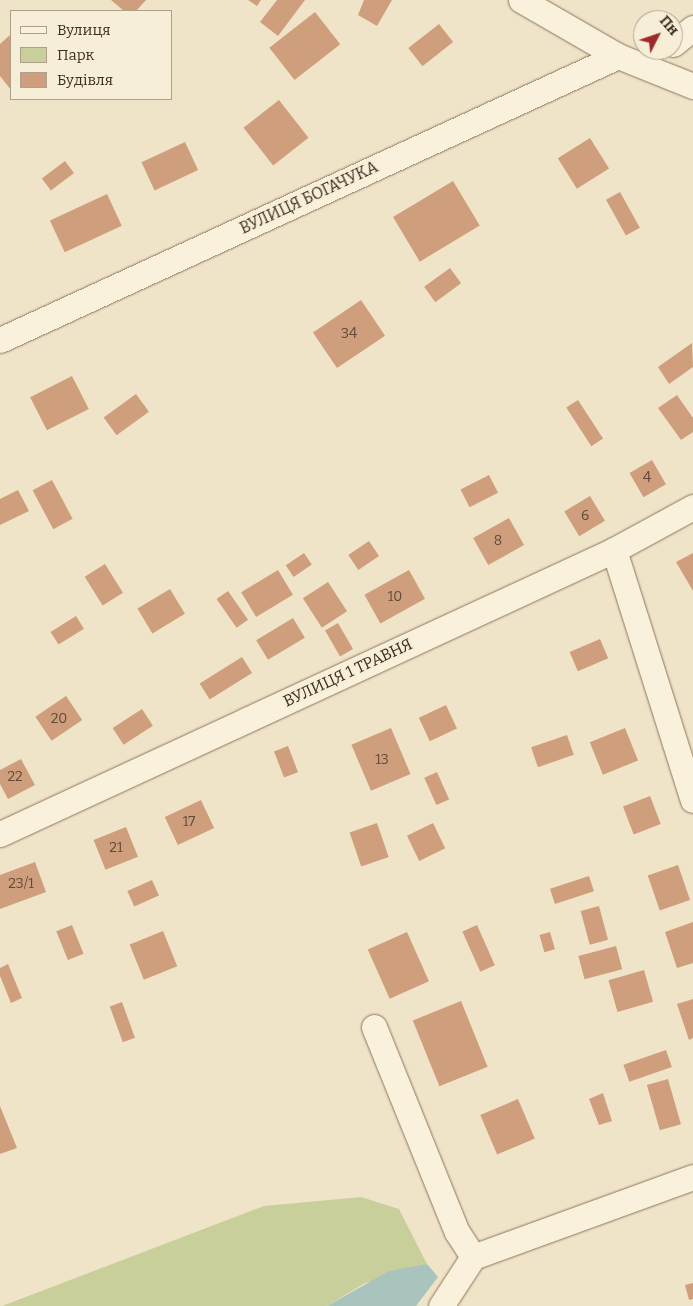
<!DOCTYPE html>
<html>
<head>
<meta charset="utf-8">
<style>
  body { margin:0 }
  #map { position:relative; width:693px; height:1306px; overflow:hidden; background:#f0e4c8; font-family:Bitter,serif }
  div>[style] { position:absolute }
  .green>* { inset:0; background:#c9cf9b }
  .water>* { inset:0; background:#a9c4bc }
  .building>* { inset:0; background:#cf9f7d; transform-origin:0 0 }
  .roads { filter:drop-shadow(0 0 1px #8d765c) drop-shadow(0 0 1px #8d765c) }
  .minor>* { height:25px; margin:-12.5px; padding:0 12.5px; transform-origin:12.5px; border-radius:12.5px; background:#faf1dc }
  span { translate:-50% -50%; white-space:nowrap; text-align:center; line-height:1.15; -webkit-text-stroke:4px #f7eed8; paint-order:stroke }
  .number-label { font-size:14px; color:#624a37 }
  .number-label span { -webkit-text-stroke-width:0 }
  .street-label { font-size:16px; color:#3d2e20 }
  .legend { position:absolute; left:10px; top:10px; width:162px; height:90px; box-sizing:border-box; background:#f7eed8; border:1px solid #ada18e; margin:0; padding:6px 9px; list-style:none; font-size:15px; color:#3d2e20 }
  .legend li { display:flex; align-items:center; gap:10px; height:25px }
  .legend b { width:25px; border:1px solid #ada18e }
  .north { position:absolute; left:633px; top:10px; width:50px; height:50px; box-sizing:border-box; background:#f7eed8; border:1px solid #ada18e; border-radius:50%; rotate:49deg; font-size:14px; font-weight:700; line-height:20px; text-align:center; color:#3d2e20 }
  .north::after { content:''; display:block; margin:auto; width:18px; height:22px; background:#9e2a2b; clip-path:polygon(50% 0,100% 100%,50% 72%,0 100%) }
</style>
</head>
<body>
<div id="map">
  <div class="green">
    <div style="clip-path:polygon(361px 1197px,399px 1209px,427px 1264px,365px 1283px,327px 1306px,2px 1306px,264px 1206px)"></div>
  </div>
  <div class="water">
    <div style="clip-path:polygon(427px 1264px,438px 1277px,416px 1306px,327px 1306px,389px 1271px)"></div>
  </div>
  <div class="building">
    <div style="clip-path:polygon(111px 0,146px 0,136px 11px,124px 11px)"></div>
    <div style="clip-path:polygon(248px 0,261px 0,257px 6px)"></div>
    <div style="clip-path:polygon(277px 0,305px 0,278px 36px,260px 22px)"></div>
    <div style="clip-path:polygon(364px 0,392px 0,377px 26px,358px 15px)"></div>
    <div style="left:315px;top:12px;width:41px;height:58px;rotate:52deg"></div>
    <div style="left:439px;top:24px;width:23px;height:39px;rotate:52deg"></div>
    <div style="clip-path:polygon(11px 34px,11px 90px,0 76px,0 44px)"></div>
    <div style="left:279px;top:100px;width:48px;height:45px;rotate:52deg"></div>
    <div style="left:590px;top:138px;width:36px;height:38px;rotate:58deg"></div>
    <div style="left:185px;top:142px;width:31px;height:48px;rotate:65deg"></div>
    <div style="left:65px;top:161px;width:15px;height:29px;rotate:53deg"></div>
    <div style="left:453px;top:181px;width:52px;height:70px;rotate:59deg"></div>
    <div style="left:620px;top:192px;width:41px;height:16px;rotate:61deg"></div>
    <div style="left:107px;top:194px;width:35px;height:63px;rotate:65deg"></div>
    <div style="left:450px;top:268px;width:19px;height:32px;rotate:54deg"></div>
    <div style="left:361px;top:300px;width:43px;height:58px;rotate:56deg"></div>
    <div style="clip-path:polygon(692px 343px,693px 367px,669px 384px,658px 367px)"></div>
    <div style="left:72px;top:376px;width:37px;height:47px;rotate:63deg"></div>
    <div style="left:136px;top:394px;width:22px;height:40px;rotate:54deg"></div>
    <div style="clip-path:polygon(677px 395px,693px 418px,693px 432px,681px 440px,658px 408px)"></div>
    <div style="left:578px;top:400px;width:46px;height:14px;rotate:57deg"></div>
    <div style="left:652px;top:460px;width:28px;height:26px;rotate:60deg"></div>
    <div style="left:489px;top:475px;width:20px;height:32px;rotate:63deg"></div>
    <div style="left:52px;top:480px;width:44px;height:22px;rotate:62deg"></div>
    <div style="clip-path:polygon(18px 490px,29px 511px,0 525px,0 499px)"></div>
    <div style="left:590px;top:496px;width:29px;height:30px;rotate:59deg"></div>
    <div style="left:509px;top:518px;width:31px;height:41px;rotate:61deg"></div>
    <div style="left:369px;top:541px;width:18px;height:25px;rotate:56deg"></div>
    <div style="left:304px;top:553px;width:14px;height:22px;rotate:56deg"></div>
    <div style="clip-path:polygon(693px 553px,693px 591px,676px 562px)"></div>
    <div style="left:105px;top:564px;width:34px;height:24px;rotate:58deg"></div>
    <div style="left:278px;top:570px;width:29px;height:43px;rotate:59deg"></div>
    <div style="left:409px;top:570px;width:33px;height:51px;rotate:61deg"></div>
    <div style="left:328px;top:582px;width:35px;height:30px;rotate:57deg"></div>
    <div style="left:170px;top:589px;width:29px;height:38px;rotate:59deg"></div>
    <div style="left:228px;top:591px;width:35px;height:14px;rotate:55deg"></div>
    <div style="left:76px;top:616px;width:15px;height:30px;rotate:58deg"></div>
    <div style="left:293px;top:618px;width:23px;height:43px;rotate:59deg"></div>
    <div style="left:338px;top:623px;width:30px;height:15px;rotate:60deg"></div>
    <div style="left:600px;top:639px;width:21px;height:33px;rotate:67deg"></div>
    <div style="left:242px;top:657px;width:19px;height:50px;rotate:58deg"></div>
    <div style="left:66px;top:696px;width:29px;height:37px;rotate:56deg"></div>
    <div style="left:446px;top:705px;width:26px;height:30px;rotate:65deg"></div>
    <div style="left:142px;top:709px;width:20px;height:35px;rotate:57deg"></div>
    <div style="left:391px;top:728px;width:50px;height:43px;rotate:67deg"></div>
    <div style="left:625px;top:728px;width:35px;height:38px;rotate:68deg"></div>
    <div style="left:567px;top:735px;width:21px;height:38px;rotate:71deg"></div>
    <div style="left:288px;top:746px;width:28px;height:15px;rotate:69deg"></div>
    <div style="clip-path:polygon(21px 759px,35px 785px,8px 799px,0 784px,0 770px)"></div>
    <div style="left:437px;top:772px;width:30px;height:14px;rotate:66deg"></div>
    <div style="left:650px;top:796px;width:30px;height:29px;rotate:69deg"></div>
    <div style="left:201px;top:800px;width:31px;height:40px;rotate:65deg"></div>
    <div style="left:377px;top:823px;width:36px;height:29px;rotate:71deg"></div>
    <div style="left:433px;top:823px;width:28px;height:29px;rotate:64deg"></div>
    <div style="left:126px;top:827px;width:32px;height:35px;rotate:68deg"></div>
    <div style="clip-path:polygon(35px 862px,46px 892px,0 909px,0 875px)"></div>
    <div style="left:678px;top:865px;width:37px;height:32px;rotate:71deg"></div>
    <div style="left:589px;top:876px;width:16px;height:41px;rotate:72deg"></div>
    <div style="left:152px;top:880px;width:17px;height:27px;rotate:66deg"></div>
    <div style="left:599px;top:906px;width:35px;height:19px;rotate:75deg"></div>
    <div style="clip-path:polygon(693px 922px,693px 963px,677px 968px,665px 932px)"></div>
    <div style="left:72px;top:925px;width:31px;height:17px;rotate:68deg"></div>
    <div style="left:477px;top:925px;width:44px;height:16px;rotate:66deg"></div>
    <div style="left:163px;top:931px;width:38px;height:36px;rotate:68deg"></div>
    <div style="left:407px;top:932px;width:54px;height:43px;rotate:66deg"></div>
    <div style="left:550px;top:932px;width:18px;height:11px;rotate:74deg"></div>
    <div style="left:616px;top:946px;width:24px;height:39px;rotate:75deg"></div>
    <div style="clip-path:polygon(8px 964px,22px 998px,11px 1003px,0 976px,0 968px)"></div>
    <div style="left:644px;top:970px;width:33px;height:37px;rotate:74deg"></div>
    <div style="clip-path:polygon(693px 999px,693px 1038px,689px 1040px,677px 1004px)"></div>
    <div style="left:461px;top:1001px;width:71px;height:52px;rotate:68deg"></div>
    <div style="left:122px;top:1002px;width:38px;height:13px;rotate:70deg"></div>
    <div style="left:666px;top:1050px;width:18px;height:45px;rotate:71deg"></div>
    <div style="left:668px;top:1079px;width:47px;height:22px;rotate:74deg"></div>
    <div style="clip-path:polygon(603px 1093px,612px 1121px,599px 1125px,589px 1099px)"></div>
    <div style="left:518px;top:1099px;width:43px;height:41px;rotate:67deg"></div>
    <div style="clip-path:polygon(0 1106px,17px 1148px,0 1154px)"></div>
    <div style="clip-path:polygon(693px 1283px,693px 1299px,689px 1300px,685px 1285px)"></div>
  </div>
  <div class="roads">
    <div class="minor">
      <div style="left:521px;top:0;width:112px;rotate:30deg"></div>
      <div style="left:618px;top:56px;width:81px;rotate:21.8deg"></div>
      <div style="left:673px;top:44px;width:26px;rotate:-39deg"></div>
      <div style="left:0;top:340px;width:680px;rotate:-24.68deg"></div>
      <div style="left:614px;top:550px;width:262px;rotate:72.5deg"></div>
      <div style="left:0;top:834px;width:676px;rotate:-24.82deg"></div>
      <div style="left:614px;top:550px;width:90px;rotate:-28.6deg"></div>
      <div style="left:374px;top:1027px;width:221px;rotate:68deg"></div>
      <div style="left:457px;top:1232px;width:30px;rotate:57deg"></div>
      <div style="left:473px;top:1257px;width:234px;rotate:-20deg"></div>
      <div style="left:441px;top:1306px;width:59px;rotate:-56.9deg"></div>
    </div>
  </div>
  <div class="number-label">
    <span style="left:349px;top:334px">34</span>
    <span style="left:647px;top:478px">4</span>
    <span style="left:585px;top:516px">6</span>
    <span style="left:498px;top:541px">8</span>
    <span style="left:395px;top:597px">10</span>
    <span style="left:59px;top:719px">20</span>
    <span style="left:382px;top:760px">13</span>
    <span style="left:15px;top:777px">22</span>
    <span style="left:189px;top:822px">17</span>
    <span style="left:116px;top:848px">21</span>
    <span style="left:21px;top:884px">23/1</span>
  </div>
  <div class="street-label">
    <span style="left:309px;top:198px;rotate:-25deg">ВУЛИЦЯ БОГАЧУКА</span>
    <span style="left:348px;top:673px;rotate:-25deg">ВУЛИЦЯ 1 ТРАВНЯ</span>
  </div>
  <ul class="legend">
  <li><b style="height:6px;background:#faf1dc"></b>Вулиця</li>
  <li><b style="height:14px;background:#c9cf9b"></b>Парк</li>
  <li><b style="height:14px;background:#cf9f7d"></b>Будівля</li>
  </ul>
  <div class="north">Пн</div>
</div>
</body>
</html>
